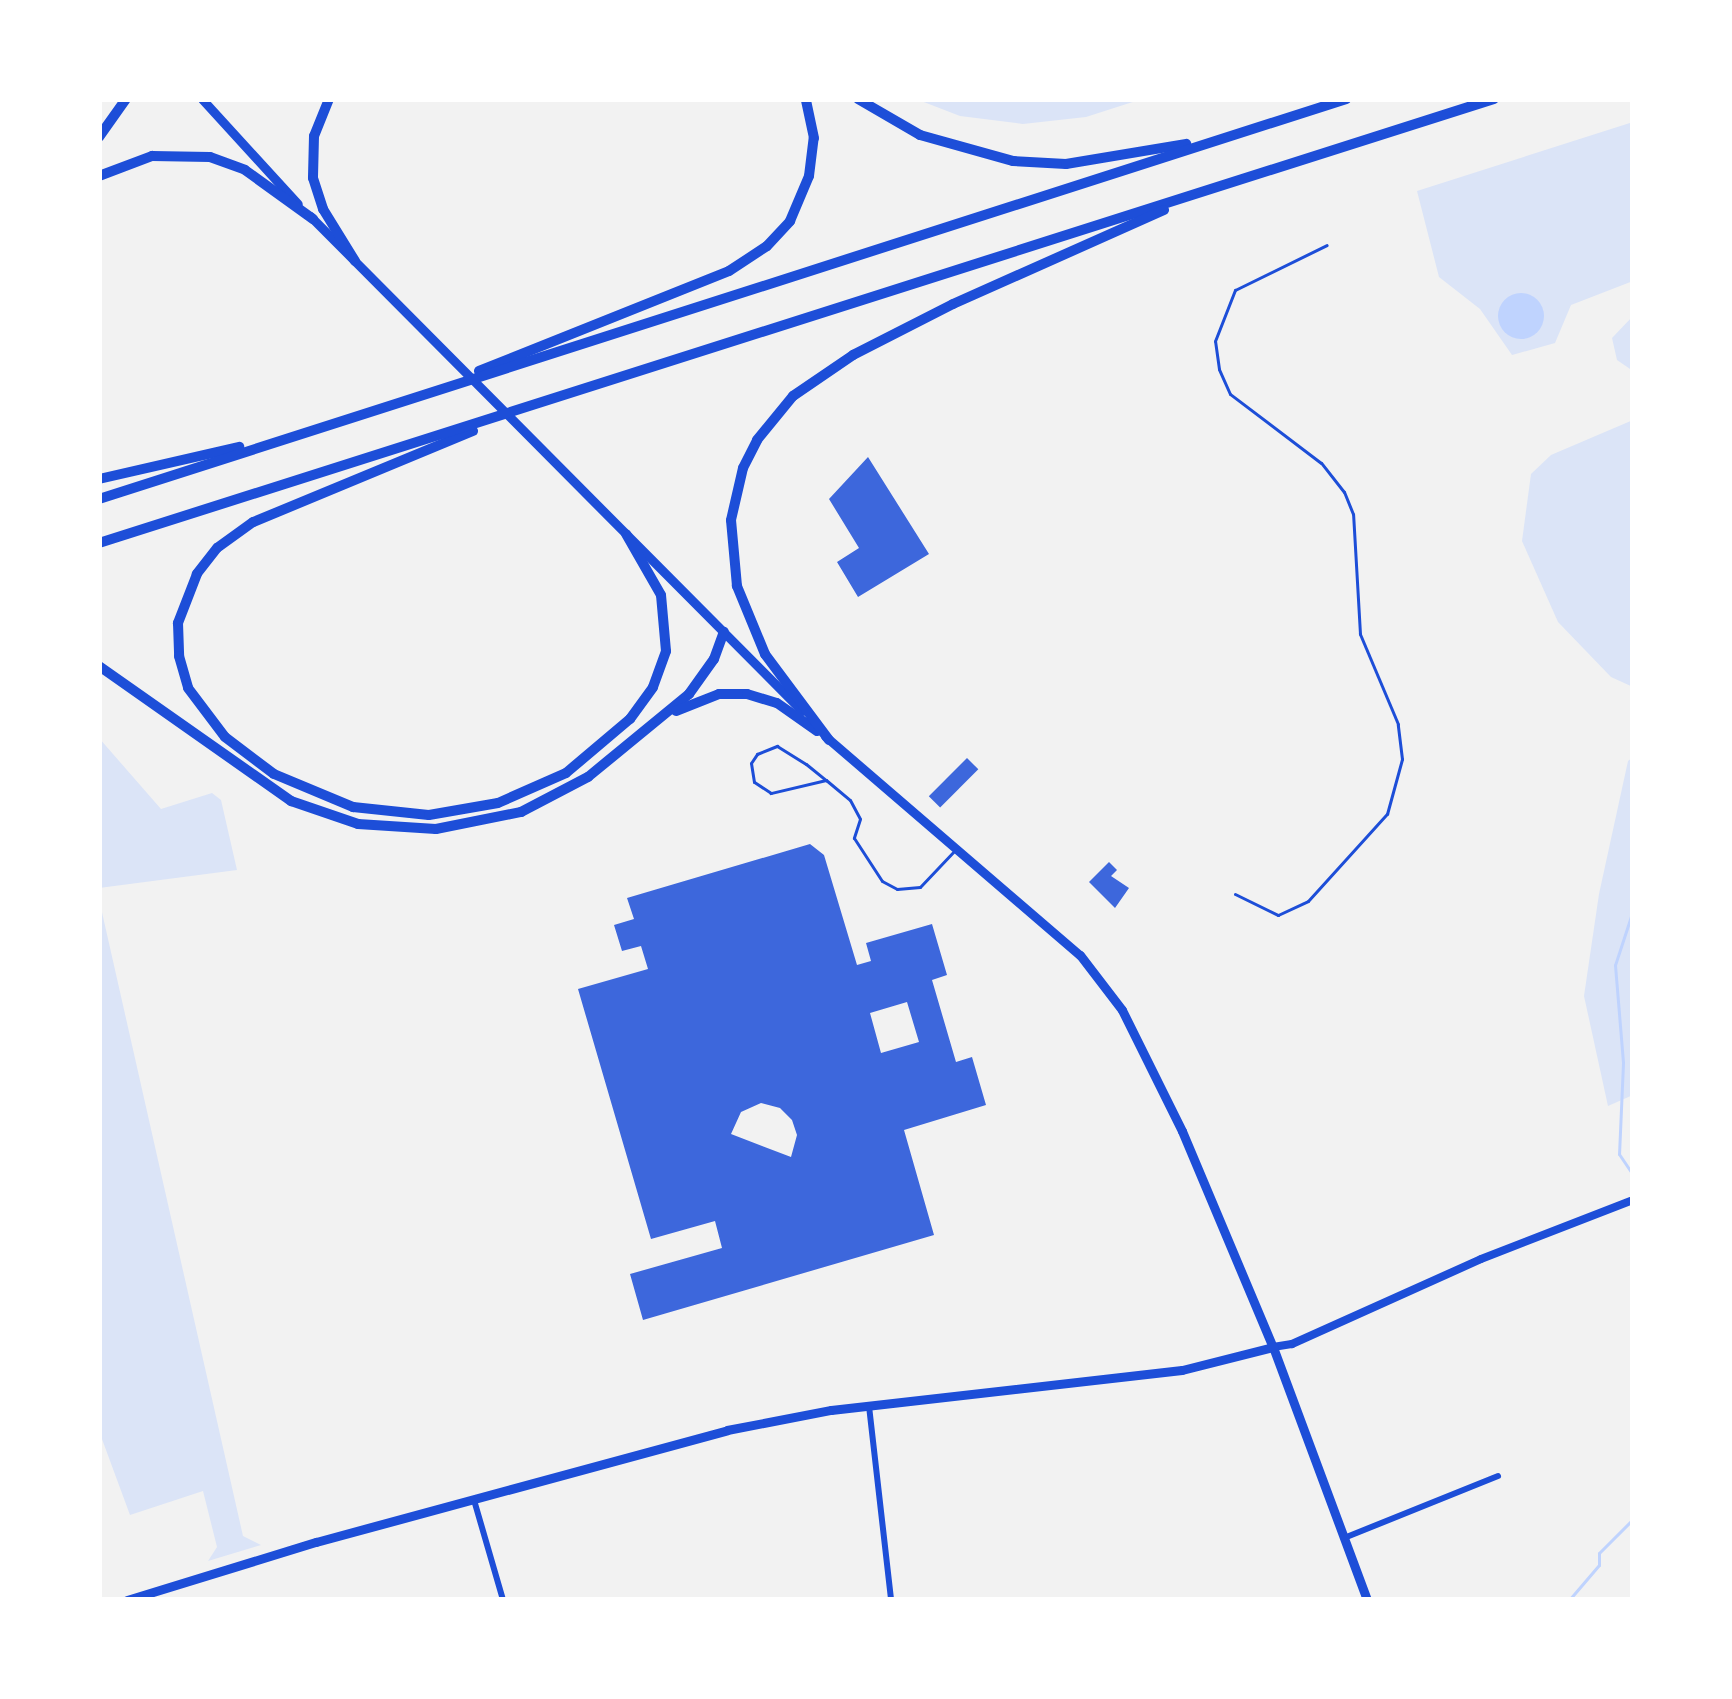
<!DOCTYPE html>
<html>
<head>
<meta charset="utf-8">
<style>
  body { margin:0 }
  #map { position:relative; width:1732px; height:1699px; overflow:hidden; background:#f2f2f2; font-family:Figtree,sans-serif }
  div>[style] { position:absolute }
  .green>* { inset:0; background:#dbe4f7 }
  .water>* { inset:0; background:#bfd3fe }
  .round { border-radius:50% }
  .stream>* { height:3px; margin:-1.5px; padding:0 1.5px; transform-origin:1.5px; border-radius:1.5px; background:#bfd3fe }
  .building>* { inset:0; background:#3d67dc; transform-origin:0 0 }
  .service>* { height:3px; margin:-1.5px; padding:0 1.5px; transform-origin:1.5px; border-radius:1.5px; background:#1d4ed8 }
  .minor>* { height:6px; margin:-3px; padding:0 3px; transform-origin:3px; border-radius:3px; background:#1d4ed8 }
  .tertiary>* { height:8px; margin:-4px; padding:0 4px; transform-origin:4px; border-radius:4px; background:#1d4ed8 }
  .secondary>* { height:9px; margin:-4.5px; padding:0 4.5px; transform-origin:4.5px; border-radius:4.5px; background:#1d4ed8 }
  .motorway>* { height:10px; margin:-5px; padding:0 5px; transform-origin:5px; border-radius:5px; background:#1d4ed8 }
  span { translate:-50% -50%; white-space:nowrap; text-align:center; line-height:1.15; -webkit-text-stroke:9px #fff; paint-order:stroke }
  .frame { position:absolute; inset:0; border:102px solid #fff; pointer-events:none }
</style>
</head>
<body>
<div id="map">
  <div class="green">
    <div style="clip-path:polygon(916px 99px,1142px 99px,1086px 117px,1023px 124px,960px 116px)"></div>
    <div style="clip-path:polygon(1633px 122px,1633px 281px,1571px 305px,1555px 343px,1512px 355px,1480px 309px,1439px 277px,1417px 191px)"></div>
    <div style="clip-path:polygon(1633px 316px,1633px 371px,1617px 360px,1612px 338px)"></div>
    <div style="clip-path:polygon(1633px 420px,1633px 687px,1611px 677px,1558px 622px,1522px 541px,1531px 474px,1551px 455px)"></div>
    <div style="clip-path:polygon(99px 738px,161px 809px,212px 793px,221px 800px,237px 870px,99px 888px)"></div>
    <div style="clip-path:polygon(1633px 757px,1633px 1095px,1608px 1106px,1584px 996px,1599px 894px,1628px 761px)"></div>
    <div style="clip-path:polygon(99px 899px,243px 1536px,261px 1545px,208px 1561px,217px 1547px,203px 1491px,130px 1515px,99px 1431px)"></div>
  </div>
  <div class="water">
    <div class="round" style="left:1498px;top:293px;width:46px;height:46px"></div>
  </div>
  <div class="stream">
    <div style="left:1633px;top:910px;width:58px;rotate:108.1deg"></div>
    <div style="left:1615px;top:965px;width:98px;rotate:85.3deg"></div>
    <div style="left:1623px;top:1063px;width:91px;rotate:92.5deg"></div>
    <div style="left:1619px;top:1154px;width:25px;rotate:56deg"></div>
    <div style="left:1633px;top:1451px;width:19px;rotate:90deg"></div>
    <div style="left:1569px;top:1600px;width:46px;rotate:-49.4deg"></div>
    <div style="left:1599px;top:1565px;width:12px;rotate:-90deg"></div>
    <div style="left:1599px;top:1553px;width:48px;rotate:-45deg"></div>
  </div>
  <div class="building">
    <div style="clip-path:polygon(868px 457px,929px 554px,858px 597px,837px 562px,859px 548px,829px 499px)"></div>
    <div style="left:967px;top:758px;width:16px;height:54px;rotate:45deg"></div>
    <div style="clip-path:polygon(evenodd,810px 844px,824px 855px,857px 965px,871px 961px,866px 943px,932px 924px,947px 975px,932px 980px,956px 1062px,972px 1057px,986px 1105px,904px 1130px,934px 1235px,643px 1320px,630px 1274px,722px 1248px,715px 1221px,651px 1239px,578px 989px,648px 969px,641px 946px,622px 951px,614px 925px,634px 919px,627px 898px,810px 844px,907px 1002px,919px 1042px,881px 1053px,870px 1013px,907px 1002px,810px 844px,761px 1103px,780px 1108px,792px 1120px,797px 1135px,791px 1157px,731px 1134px,741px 1112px,761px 1103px)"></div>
    <div style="clip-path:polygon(1109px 862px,1117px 870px,1111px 876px,1129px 888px,1115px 908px,1089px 882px)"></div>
  </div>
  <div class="service">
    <div style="left:826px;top:780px;width:57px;rotate:166.7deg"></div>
    <div style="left:771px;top:793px;width:20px;rotate:-147deg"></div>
    <div style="left:754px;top:782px;width:19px;rotate:-99deg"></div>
    <div style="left:751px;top:763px;width:11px;rotate:-56deg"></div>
    <div style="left:757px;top:754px;width:22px;rotate:-22deg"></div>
    <div style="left:777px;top:746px;width:34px;rotate:32deg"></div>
    <div style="left:806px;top:764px;width:26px;rotate:39deg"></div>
    <div style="left:826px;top:780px;width:31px;rotate:40deg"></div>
    <div style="left:850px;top:800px;width:21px;rotate:62deg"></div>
    <div style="left:860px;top:819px;width:20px;rotate:108deg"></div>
    <div style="left:854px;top:838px;width:51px;rotate:56.9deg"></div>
    <div style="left:882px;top:881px;width:17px;rotate:28deg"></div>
    <div style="left:897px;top:889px;width:23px;rotate:-5deg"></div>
    <div style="left:920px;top:887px;width:50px;rotate:-46.6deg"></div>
    <div style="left:1235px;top:894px;width:48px;rotate:26deg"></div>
    <div style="left:1278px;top:915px;width:33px;rotate:-25deg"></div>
    <div style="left:1308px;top:901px;width:118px;rotate:-47.8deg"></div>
    <div style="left:1387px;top:814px;width:57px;rotate:-74.7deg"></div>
    <div style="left:1402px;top:759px;width:35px;rotate:-97deg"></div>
    <div style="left:1398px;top:724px;width:98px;rotate:-112.9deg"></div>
    <div style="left:1360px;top:634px;width:120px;rotate:-93.3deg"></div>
    <div style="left:1353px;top:514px;width:24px;rotate:-112deg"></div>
    <div style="left:1344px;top:492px;width:37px;rotate:-128deg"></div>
    <div style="left:1321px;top:463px;width:114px;rotate:-142.8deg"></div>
    <div style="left:1230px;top:394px;width:27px;rotate:-114deg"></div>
    <div style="left:1219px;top:369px;width:28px;rotate:-98deg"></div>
    <div style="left:1215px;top:341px;width:55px;rotate:-68.6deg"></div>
    <div style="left:1235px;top:290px;width:102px;rotate:-26.1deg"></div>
  </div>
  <div class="minor">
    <div style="left:869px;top:1406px;width:195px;rotate:83.5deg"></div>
    <div style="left:474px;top:1500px;width:104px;rotate:73.8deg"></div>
    <div style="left:1344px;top:1538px;width:166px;rotate:-21.9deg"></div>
  </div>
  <div class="tertiary">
    <div style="left:1273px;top:1347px;width:19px;rotate:-9deg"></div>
    <div style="left:1292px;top:1344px;width:207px;rotate:-24.2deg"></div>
    <div style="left:1481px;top:1259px;width:163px;rotate:-21.2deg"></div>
  </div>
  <div class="secondary">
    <div style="left:202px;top:99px;width:142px;rotate:47.6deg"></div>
    <div style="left:310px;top:216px;width:698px;rotate:45.17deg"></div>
    <div style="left:825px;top:736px;width:336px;rotate:40.7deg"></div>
    <div style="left:1080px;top:955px;width:69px;rotate:52.6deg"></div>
    <div style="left:1122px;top:1010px;width:135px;rotate:63.6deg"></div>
    <div style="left:1182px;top:1131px;width:234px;rotate:67.2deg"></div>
    <div style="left:1273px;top:1347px;width:270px;rotate:69.6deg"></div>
    <div style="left:127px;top:1600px;width:198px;rotate:-17.1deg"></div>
    <div style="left:316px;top:1542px;width:426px;rotate:-15.2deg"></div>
    <div style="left:727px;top:1430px;width:106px;rotate:-10.9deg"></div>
    <div style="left:831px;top:1410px;width:353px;rotate:-6.5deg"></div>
    <div style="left:1182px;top:1370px;width:94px;rotate:-14.2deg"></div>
  </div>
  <div class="motorway">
    <div style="left:329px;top:99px;width:40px;rotate:112deg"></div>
    <div style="left:314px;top:136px;width:42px;rotate:91.4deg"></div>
    <div style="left:313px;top:178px;width:33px;rotate:72deg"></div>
    <div style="left:323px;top:209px;width:61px;rotate:58.4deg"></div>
    <div style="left:858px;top:99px;width:72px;rotate:30.1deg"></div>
    <div style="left:920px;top:135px;width:97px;rotate:15.6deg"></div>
    <div style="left:1013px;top:161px;width:53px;rotate:3.2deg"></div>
    <div style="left:1066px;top:164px;width:122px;rotate:-9.5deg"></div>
    <div style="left:99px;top:137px;width:47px;rotate:-54.6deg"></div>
    <div style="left:99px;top:176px;width:57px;rotate:-20.7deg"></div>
    <div style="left:152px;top:156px;width:58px;rotate:1deg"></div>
    <div style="left:210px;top:157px;width:37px;rotate:20deg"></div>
    <div style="left:245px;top:170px;width:84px;rotate:35.8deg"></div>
    <div style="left:479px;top:371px;width:269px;rotate:-21.8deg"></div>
    <div style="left:729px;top:271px;width:45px;rotate:-33.3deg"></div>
    <div style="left:767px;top:246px;width:34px;rotate:-47deg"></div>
    <div style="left:790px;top:221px;width:49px;rotate:-67.1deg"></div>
    <div style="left:809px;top:176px;width:38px;rotate:-83deg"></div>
    <div style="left:814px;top:138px;width:40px;rotate:-102deg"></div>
    <div style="left:473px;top:431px;width:238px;rotate:157.5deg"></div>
    <div style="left:253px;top:522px;width:44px;rotate:144.2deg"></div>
    <div style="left:217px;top:548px;width:33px;rotate:128deg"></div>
    <div style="left:197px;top:574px;width:53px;rotate:111.2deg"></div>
    <div style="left:178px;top:623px;width:33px;rotate:88deg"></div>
    <div style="left:179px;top:656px;width:33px;rotate:74deg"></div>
    <div style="left:188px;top:688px;width:61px;rotate:52.9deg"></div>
    <div style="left:225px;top:737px;width:61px;rotate:37.1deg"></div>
    <div style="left:274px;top:774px;width:86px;rotate:22.7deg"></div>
    <div style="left:353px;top:807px;width:76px;rotate:6deg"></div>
    <div style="left:429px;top:815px;width:70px;rotate:-9.9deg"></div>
    <div style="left:498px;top:803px;width:74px;rotate:-23.8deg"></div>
    <div style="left:566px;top:773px;width:84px;rotate:-40.2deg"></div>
    <div style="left:630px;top:719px;width:39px;rotate:-54deg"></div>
    <div style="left:653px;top:687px;width:38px;rotate:-70deg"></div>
    <div style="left:666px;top:651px;width:56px;rotate:-95.1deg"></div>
    <div style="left:661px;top:595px;width:70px;rotate:-119.8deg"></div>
    <div style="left:99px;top:479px;width:144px;rotate:-12.9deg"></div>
    <div style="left:99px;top:499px;width:1310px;rotate:-17.78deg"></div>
    <div style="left:99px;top:543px;width:1464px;rotate:-17.66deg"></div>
    <div style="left:99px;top:666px;width:235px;rotate:35.1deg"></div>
    <div style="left:291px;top:801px;width:71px;rotate:18.9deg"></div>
    <div style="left:358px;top:824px;width:78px;rotate:3.7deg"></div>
    <div style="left:436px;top:829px;width:87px;rotate:-11.3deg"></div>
    <div style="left:521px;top:812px;width:76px;rotate:-27.6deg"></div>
    <div style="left:588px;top:777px;width:131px;rotate:-39.4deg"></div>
    <div style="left:689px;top:694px;width:43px;rotate:-54.5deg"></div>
    <div style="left:714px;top:659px;width:29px;rotate:-70deg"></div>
    <div style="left:676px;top:711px;width:46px;rotate:-21.6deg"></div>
    <div style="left:719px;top:694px;width:28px"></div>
    <div style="left:747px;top:694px;width:31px;rotate:17deg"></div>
    <div style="left:777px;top:703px;width:49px;rotate:35deg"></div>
    <div style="left:829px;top:740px;width:107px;rotate:-126.7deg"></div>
    <div style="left:765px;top:654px;width:74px;rotate:-112.4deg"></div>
    <div style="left:737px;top:586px;width:66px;rotate:-95.2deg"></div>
    <div style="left:731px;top:520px;width:53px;rotate:-77deg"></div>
    <div style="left:743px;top:468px;width:31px;rotate:-63deg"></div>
    <div style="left:757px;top:440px;width:57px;rotate:-50.7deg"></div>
    <div style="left:793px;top:396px;width:73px;rotate:-34.3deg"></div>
    <div style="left:853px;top:355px;width:112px;rotate:-27deg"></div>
    <div style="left:953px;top:304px;width:231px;rotate:-24deg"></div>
  </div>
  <div class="frame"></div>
</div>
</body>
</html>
